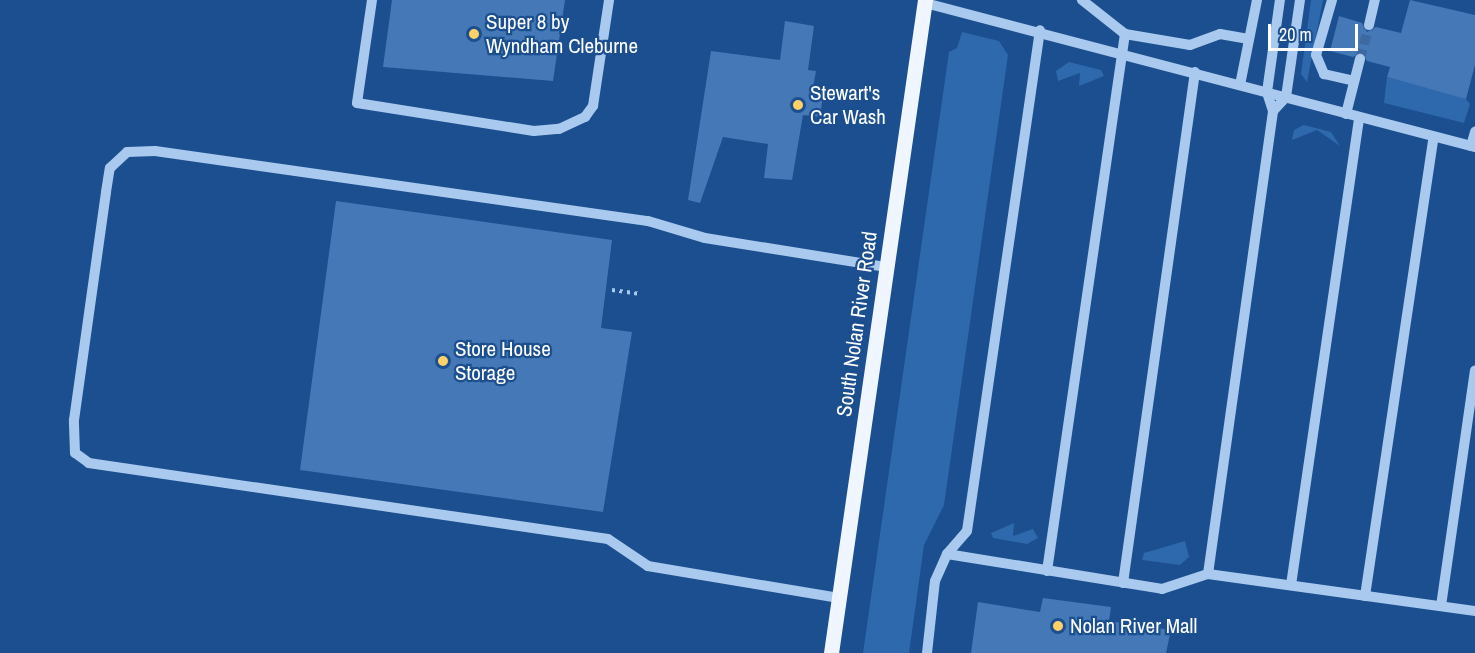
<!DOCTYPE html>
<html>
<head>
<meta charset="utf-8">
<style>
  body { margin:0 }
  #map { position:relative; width:1475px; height:653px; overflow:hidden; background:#1b4f8f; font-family:"Archivo Narrow",sans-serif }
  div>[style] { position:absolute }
  .green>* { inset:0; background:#2e69ad }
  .building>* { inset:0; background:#4478b7 }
  .minor-tunnel>* { height:10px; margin-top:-5px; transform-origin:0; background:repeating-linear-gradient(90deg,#3d69a0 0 10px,transparent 0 15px) }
  .path>* { height:4px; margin-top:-2px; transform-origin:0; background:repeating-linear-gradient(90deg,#a9c9ee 0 3px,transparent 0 7.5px) }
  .minor>* { height:10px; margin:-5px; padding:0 5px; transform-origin:5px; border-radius:5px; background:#a9c9ee }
  .major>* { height:15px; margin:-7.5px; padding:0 7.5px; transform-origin:7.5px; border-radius:7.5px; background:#f0f6ff }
  .dots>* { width:16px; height:16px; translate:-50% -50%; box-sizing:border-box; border:3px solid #1b4f8f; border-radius:50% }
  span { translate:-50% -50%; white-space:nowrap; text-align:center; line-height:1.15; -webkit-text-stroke:4.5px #1b4f8f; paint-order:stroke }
  .poi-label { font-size:21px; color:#fff }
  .left { translate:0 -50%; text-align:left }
  .street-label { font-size:21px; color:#fff }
  .scale { position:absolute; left:1268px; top:24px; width:90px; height:27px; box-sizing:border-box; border:3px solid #fff; border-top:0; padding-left:8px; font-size:18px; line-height:21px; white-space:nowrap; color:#fff; -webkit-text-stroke:4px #1b4f8f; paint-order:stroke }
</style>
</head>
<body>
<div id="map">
  <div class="green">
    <div style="clip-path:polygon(1311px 0,1323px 0,1307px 82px,1301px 74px)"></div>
    <div style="clip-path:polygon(962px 32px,999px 41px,1008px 55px,944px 505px,924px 545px,909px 653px,863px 653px,949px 52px,957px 48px)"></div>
    <div style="clip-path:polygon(1069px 62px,1101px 70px,1104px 76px,1079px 86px,1080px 73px,1058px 81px,1056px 71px)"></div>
    <div style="clip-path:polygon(1387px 77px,1465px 98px,1470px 104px,1464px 123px,1384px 103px)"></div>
    <div style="clip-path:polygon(1304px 125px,1331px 132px,1340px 146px,1317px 130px,1292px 140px,1294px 130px)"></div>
    <div style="clip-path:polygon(1014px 523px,1013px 536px,1033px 529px,1038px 538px,1027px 544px,993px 538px,991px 533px)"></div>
    <div style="clip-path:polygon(1185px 541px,1189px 557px,1180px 565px,1142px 560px,1144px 553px)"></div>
  </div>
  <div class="building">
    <div style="clip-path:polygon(392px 0,565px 0,553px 81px,383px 67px)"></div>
    <div style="clip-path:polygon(1410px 0,1475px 15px,1475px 65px,1466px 99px,1387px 77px,1390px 67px,1367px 61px,1362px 52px,1353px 57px,1330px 51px,1339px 16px,1362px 23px,1367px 32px,1376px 27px,1401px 33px)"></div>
    <div style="clip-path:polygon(785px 21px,814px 26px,808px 70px,816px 71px,812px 93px,823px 95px,820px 117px,803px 115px,792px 180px,764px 178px,768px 144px,723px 137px,700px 203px,688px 200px,711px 51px,780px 60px)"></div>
    <div style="clip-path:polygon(336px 201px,612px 240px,601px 328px,632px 332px,603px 512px,300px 470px)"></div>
    <div style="clip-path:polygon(1043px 598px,1111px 607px,1109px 621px,1171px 630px,1166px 653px,971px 653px,978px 602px,1040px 612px)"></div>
  </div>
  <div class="minor-tunnel">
    <div style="left:1360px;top:59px;width:35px;rotate:-75deg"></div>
  </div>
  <div class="path">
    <div style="left:612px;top:290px;width:29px;rotate:8deg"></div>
  </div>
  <div class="minor">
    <div style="left:372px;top:0;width:104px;rotate:98.3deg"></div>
    <div style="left:357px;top:103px;width:179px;rotate:9deg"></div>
    <div style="left:534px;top:131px;width:25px;rotate:-5deg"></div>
    <div style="left:559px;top:129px;width:29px;rotate:-25deg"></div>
    <div style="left:585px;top:117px;width:14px;rotate:-54deg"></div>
    <div style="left:593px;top:106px;width:107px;rotate:-81.4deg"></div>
    <div style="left:1332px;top:0;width:57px;rotate:106.2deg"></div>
    <div style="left:1316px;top:55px;width:21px;rotate:67deg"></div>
    <div style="left:1324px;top:74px;width:31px;rotate:13deg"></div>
    <div style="left:925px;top:3px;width:569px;rotate:14.67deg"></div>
    <div style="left:1369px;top:25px;width:26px;rotate:-77deg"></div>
    <div style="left:1125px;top:34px;width:66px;rotate:9.6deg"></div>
    <div style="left:1190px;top:45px;width:32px;rotate:-20deg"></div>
    <div style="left:1220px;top:34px;width:29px;rotate:10deg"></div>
    <div style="left:1240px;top:85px;width:87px;rotate:-78.7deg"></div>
    <div style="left:1273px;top:111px;width:19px;rotate:-47deg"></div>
    <div style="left:1286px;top:97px;width:98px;rotate:-81.8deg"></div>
    <div style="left:1346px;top:114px;width:57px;rotate:-75.7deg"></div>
    <div style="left:1471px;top:146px;width:15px;rotate:-74deg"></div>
    <div style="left:947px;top:554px;width:218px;rotate:9.2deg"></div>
    <div style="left:1162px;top:589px;width:48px;rotate:-18.1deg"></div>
    <div style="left:1208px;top:574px;width:270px;rotate:7.9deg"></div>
    <div style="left:1047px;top:571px;width:543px;rotate:-81.74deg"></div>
    <div style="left:1125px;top:34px;width:55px;rotate:-141.7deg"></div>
    <div style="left:1208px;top:574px;width:468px;rotate:-82deg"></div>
    <div style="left:1273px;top:111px;width:20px;rotate:-108deg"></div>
    <div style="left:1267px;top:92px;width:93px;rotate:-82deg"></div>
    <div style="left:1123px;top:583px;width:516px;rotate:-81.98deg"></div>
    <div style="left:1291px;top:585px;width:473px;rotate:-81.7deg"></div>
    <div style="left:1365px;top:596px;width:464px;rotate:-81.5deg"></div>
    <div style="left:839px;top:598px;width:194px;rotate:-170.5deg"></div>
    <div style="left:648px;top:566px;width:48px;rotate:-146deg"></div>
    <div style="left:608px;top:539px;width:525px;rotate:-171.67deg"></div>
    <div style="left:89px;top:463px;width:17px;rotate:-144deg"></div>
    <div style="left:75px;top:453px;width:33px;rotate:-92deg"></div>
    <div style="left:74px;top:420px;width:230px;rotate:-82deg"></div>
    <div style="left:106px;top:192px;width:24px;rotate:-81deg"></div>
    <div style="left:110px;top:168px;width:23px;rotate:-43deg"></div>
    <div style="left:127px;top:152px;width:28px;rotate:-2deg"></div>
    <div style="left:155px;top:151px;width:498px;rotate:8.1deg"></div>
    <div style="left:648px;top:221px;width:59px;rotate:16.6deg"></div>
    <div style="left:705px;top:238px;width:184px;rotate:9.1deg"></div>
    <div style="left:1441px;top:606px;width:238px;rotate:-81.8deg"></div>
    <div style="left:927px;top:653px;width:72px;rotate:-83.7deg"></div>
    <div style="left:935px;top:581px;width:30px;rotate:-66deg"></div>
    <div style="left:947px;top:554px;width:30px;rotate:-49deg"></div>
    <div style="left:967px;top:531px;width:506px;rotate:-81.71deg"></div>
  </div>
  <div class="major">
    <div style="left:831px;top:653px;width:660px;rotate:-81.81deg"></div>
  </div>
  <div class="dots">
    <div style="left:474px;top:34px;background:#ffd166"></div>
    <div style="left:798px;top:105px;background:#ffd166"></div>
    <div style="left:443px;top:361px;background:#ffd166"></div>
    <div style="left:1058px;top:626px;background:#ffd166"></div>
  </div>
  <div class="poi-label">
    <span class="left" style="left:486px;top:34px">Super 8 by<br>Wyndham Cleburne</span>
    <span class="left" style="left:810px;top:105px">Stewart's<br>Car Wash</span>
    <span class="left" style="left:455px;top:361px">Store House<br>Storage</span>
    <span class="left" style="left:1070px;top:626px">Nolan River Mall</span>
  </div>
  <div class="street-label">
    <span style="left:857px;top:324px;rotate:-82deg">South Nolan River Road</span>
  </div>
  <div class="scale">20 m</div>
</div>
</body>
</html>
